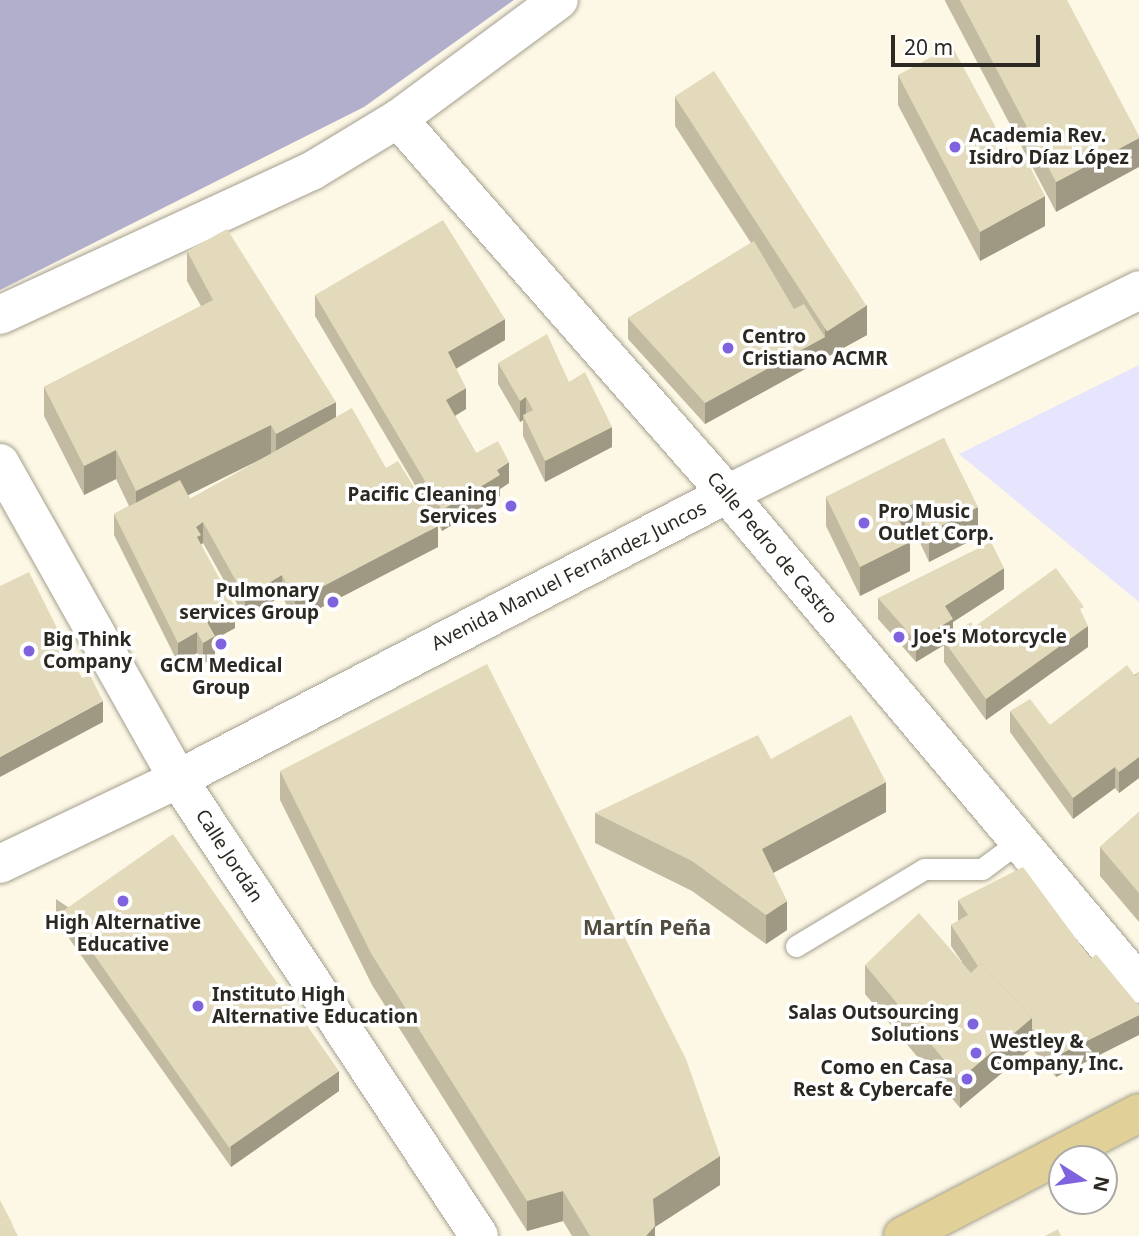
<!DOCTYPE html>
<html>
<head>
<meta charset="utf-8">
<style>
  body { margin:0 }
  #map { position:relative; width:1139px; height:1236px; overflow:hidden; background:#fdf8e6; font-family:"Noto Sans",sans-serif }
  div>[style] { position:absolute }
  .green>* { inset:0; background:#e7e4fd }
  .forest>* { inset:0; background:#b2afcd }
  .roads { filter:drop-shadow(0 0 2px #a49f8e) drop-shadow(0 0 2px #a49f8e) }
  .lane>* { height:21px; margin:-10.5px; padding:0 10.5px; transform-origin:10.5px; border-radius:10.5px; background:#fff }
  .street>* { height:38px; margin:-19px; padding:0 19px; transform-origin:19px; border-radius:19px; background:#fff }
  .secondary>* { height:38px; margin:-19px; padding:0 19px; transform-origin:19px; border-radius:19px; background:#fff }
  .primary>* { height:38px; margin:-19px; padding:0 19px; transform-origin:19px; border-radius:19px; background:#e1d097 }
  .wall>* { inset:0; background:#c3bba1 }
  .shaded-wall>* { inset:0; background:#9f9983 }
  .building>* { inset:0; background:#e3dabb; transform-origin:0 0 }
  .dots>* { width:19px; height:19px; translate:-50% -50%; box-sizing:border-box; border:4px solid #fff; border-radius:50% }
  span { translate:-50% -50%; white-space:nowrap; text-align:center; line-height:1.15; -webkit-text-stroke:7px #fff; paint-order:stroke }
  .poi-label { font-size:19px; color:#2b2922; font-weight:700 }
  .left { translate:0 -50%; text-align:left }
  .right { translate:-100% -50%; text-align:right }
  .street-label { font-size:19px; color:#2b2922 }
  .neighbourhood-label { font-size:21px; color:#514c3d; font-weight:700 }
  .north { position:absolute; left:1048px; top:1145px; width:70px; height:70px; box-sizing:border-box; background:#fff; border:2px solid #aaa9a7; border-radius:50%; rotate:102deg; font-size:19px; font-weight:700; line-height:28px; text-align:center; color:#2b2922 }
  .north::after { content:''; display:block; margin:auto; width:24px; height:32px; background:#7f63de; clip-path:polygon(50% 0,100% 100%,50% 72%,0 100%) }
  .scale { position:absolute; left:891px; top:35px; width:149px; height:32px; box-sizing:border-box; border:4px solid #2b2922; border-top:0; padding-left:9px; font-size:21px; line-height:24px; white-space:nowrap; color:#2b2922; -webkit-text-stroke:5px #fff; paint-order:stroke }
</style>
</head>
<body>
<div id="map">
  <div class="green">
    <div style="clip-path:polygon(1139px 365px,1139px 602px,959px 454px)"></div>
  </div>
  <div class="forest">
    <div style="clip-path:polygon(0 0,514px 0,364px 107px,0 290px)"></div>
  </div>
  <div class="roads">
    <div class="lane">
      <div style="left:796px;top:946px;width:149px;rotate:-31deg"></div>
      <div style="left:924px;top:869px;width:58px"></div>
      <div style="left:982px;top:869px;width:44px;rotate:-36.6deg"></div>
    </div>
    <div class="street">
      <div style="left:398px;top:119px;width:499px;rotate:48.7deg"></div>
      <div style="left:727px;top:494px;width:640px;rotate:49.94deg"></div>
      <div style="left:0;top:315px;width:344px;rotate:-24.8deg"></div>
      <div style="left:312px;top:171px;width:100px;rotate:-31.2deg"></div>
      <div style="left:398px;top:119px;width:200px;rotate:-36.5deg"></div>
      <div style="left:0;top:463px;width:363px;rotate:60.6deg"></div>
      <div style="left:178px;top:779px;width:547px;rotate:56.63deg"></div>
    </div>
    <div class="secondary">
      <div style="left:0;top:864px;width:197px;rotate:-25.5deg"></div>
      <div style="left:178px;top:779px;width:619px;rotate:-27.43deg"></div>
      <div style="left:727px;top:494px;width:460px;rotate:-26.3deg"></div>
    </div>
    <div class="primary">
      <div style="left:903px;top:1236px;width:266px;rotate:-27.5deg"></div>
    </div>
  </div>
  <div class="wall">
    <div style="clip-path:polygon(945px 0,1067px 0,1056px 212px,945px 1px)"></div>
    <div style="clip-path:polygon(898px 75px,1045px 226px,980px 261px,898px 105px)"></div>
    <div style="clip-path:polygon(675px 97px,867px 335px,705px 424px,628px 339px,628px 318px,751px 243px,675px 126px)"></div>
    <div style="clip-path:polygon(evenodd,187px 251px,336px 417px,386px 468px,438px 547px,295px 621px,282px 596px,245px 618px,203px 543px,201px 544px,235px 628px,215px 639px,215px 657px,203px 664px,197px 653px,178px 663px,114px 535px,114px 514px,129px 506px,116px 479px,84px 495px,44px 416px,44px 387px,201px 306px,187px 281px,187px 251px,266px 457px,190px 499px,188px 495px,266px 457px)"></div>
    <div style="clip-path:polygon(315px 295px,505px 340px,456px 369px,466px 409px,455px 416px,476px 453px,509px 483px,500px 489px,500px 496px,442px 531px,315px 316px)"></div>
    <div style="clip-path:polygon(498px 363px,612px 447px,545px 482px,523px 436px,523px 420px,520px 422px,498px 384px)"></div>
    <div style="clip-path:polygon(944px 438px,978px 537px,929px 562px,915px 532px,907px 536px,910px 571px,860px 596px,826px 526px,826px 497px)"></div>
    <div style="clip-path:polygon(1004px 589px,953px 622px,953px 634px,974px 627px,1084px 618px,1088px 647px,986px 720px,944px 662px,944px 645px,916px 662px,878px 619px,878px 598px)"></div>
    <div style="clip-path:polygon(1139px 672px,1139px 778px,1119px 793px,1115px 788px,1073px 819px,1010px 732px,1010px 711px,1050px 725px)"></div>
    <div style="clip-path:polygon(771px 759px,886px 812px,773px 873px,787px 930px,766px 944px,692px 891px,595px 843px,595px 813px)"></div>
    <div style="clip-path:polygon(280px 771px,720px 1185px,655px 1227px,655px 1236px,572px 1236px,563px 1221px,527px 1231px,372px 985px,280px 800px)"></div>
    <div style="clip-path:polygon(1139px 812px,1139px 922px,1100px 876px,1100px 847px)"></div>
    <div style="clip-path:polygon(56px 899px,339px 1091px,231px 1167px,56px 920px)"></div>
    <div style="clip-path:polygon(958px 900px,1091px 959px,1056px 1077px,1031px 1048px,960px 1108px,865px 994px,865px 965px,962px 962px,951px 946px,951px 925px,958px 921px)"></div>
  </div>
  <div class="shaded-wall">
    <div style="clip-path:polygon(1139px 138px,1139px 167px,1056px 212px,1056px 182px)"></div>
    <div style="clip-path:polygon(1045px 196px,1045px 226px,980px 261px,980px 232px)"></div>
    <div style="clip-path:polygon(867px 305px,867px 335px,705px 424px,705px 403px,825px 337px,825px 329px)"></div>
    <div style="clip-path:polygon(505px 319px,505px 340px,448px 373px,448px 352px)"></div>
    <div style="clip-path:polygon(466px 388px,466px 409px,446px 421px,446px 400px)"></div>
    <div style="clip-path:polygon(526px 397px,526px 418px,523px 415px,523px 420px,520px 422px,520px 401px)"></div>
    <div style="clip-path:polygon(336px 402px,336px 432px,276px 463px,276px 434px)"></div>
    <div style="clip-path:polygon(271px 425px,271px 454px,136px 521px,136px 491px)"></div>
    <div style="clip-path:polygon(612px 427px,612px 447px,545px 482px,545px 461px)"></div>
    <div style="clip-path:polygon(116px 450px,116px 479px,84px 495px,84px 466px)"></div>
    <div style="clip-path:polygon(509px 462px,509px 483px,500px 489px,500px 496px,442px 531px,442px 510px,497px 470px)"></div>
    <div style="clip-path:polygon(915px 503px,915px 532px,895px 542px,895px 512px)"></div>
    <div style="clip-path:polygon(978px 507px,978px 537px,929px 562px,929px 532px)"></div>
    <div style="clip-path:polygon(203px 522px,203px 543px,196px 548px,196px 527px)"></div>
    <div style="clip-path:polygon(438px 526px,438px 547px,295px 621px,295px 601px)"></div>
    <div style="clip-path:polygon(910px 542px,910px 571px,860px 596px,860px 567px)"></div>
    <div style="clip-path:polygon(1004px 568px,1004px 589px,953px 622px,953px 639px,944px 641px,944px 645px,916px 662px,916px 641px,945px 606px)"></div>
    <div style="clip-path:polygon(282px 575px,282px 596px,245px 618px,245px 597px)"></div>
    <div style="clip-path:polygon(235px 607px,235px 628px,215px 639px,215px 657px,203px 664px,203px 643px,207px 622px)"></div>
    <div style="clip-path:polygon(1088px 626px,1088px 647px,986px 720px,986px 699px)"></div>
    <div style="clip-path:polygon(197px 632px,197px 653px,178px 663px,178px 643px)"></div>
    <div style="clip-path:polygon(103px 701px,103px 722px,0 777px,0 757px)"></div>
    <div style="clip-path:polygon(1139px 757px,1139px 778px,1119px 793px,1119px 772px)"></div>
    <div style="clip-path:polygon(1115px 767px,1115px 788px,1073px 819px,1073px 798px)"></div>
    <div style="clip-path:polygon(886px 782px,886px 812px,762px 879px,762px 849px)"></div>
    <div style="clip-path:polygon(787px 901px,787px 930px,766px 944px,766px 915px)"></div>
    <div style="clip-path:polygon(1139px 1015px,1139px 1035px,1056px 1077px,1056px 1056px)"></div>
    <div style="clip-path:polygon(1032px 1018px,1032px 1048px,960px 1108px,960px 1079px)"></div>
    <div style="clip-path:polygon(339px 1071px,339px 1091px,231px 1167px,231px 1146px)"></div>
    <div style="clip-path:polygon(720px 1156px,720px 1185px,655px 1227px,655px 1236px,646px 1236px,653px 1199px)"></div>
    <div style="clip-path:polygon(563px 1191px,563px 1221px,527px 1231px,527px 1201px)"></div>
  </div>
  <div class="building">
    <div style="clip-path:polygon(960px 0,1067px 0,1139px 136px,1139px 138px,1056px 182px)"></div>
    <div style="clip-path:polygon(952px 46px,1016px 165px,1026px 159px,1045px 196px,980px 232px,898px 75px)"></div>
    <div style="left:714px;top:71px;width:280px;height:47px;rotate:57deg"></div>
    <div style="clip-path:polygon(443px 220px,505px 319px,448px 352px,466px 388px,446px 400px,476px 453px,498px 441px,509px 462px,497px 470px,500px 475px,442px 510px,315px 295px)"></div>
    <div style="clip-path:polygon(227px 229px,336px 402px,276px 434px,271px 425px,136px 491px,116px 450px,84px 466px,44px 387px,213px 300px,187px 251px)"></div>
    <div style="clip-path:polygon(754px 241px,794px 309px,804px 304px,825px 337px,705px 403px,628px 318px)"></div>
    <div style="clip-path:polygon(547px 334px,569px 382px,585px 372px,612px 427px,545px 461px,523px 415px,533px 410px,526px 397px,520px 401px,498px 363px)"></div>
    <div style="clip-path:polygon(352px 408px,386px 468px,398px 461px,438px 526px,295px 601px,282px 575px,245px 597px,203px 522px,196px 527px,201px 535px,197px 537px,235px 607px,207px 622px,215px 636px,203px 643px,197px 632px,178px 643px,114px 514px,180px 480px,190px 499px)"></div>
    <div style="clip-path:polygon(944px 438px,978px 507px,929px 532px,915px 503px,895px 512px,910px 542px,860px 567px,826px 497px)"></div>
    <div style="clip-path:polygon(991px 542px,1004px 568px,945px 606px,953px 619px,916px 641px,878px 598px)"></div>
    <div style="clip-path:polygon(1056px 568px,1084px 607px,1080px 609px,1088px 626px,986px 699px,944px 641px,971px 622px,974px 627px)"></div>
    <div style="clip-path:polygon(29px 572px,82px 678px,90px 675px,103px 701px,0 757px,0 586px)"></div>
    <div style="clip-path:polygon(487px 664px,686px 1059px,720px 1156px,653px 1199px,655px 1226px,646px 1236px,590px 1236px,563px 1191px,527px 1201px,372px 955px,280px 771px)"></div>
    <div style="clip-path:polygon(1127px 665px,1135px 676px,1139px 672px,1139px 757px,1119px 772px,1115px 767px,1073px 798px,1010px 711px,1030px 699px,1050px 725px)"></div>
    <div style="clip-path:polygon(851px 715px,886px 782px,762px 849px,787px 901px,766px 915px,692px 861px,595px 813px,758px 735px,771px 759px)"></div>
    <div style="clip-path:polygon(1139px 812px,1139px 893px,1100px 847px)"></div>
    <div style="left:173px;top:834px;width:289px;height:134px;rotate:55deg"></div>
    <div style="clip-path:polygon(1023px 867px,1091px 959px,1096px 954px,1139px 1006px,1139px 1015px,1056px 1056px,1032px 1029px,1032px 1018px,981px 963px,978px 966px,951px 925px,968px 915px,958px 900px)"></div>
    <div style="clip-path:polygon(919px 913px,971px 973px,981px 963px,1032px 1018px,960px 1079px,865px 965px)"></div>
    <div style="clip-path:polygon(0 1200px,13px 1225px,12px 1225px,9px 1219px,0 1224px)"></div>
    <div style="clip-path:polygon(9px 1219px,18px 1236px,0 1236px,0 1224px)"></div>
    <div style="clip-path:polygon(1058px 1229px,1061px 1236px,1045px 1236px)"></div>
  </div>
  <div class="dots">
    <div style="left:955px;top:147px;background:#7f63de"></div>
    <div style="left:728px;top:348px;background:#7f63de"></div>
    <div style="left:511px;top:506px;background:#7f63de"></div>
    <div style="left:864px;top:523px;background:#7f63de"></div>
    <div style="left:333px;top:602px;background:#7f63de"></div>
    <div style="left:899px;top:637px;background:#7f63de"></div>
    <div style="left:221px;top:644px;background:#7f63de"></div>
    <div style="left:29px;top:651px;background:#7f63de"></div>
    <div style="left:123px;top:901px;background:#7f63de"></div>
    <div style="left:198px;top:1006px;background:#7f63de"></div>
    <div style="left:973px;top:1024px;background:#7f63de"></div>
    <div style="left:976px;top:1053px;background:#7f63de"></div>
    <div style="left:967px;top:1079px;background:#7f63de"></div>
  </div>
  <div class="poi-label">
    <span class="left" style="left:969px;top:147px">Academia Rev.<br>Isidro Díaz López</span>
    <span class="left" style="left:742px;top:348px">Centro<br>Cristiano ACMR</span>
    <span class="right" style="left:497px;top:506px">Pacific Cleaning<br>Services</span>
    <span class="left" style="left:878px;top:523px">Pro Music<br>Outlet Corp.</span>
    <span class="right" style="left:319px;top:602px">Pulmonary<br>services Group</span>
    <span class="left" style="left:913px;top:637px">Joe's Motorcycle</span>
    <span class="left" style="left:43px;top:651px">Big Think<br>Company</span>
    <span style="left:221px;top:677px">GCM Medical<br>Group</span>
    <span style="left:123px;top:934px">High Alternative<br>Educative</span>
    <span class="left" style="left:212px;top:1006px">Instituto High<br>Alternative Education</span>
    <span class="right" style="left:959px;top:1024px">Salas Outsourcing<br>Solutions</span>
    <span class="left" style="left:990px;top:1053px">Westley &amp;<br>Company, Inc.</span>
    <span class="right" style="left:953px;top:1079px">Como en Casa<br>Rest &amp; Cybercafe</span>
  </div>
  <div class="street-label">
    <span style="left:772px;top:548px;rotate:50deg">Calle Pedro de Castro</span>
    <span style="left:569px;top:576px;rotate:-27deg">Avenida Manuel Fernández Juncos</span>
    <span style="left:229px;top:856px;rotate:57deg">Calle Jordán</span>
  </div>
  <div class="neighbourhood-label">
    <span style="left:647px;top:927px">Martín Peña</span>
  </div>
  <div class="north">N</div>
  <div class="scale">20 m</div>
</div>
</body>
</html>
